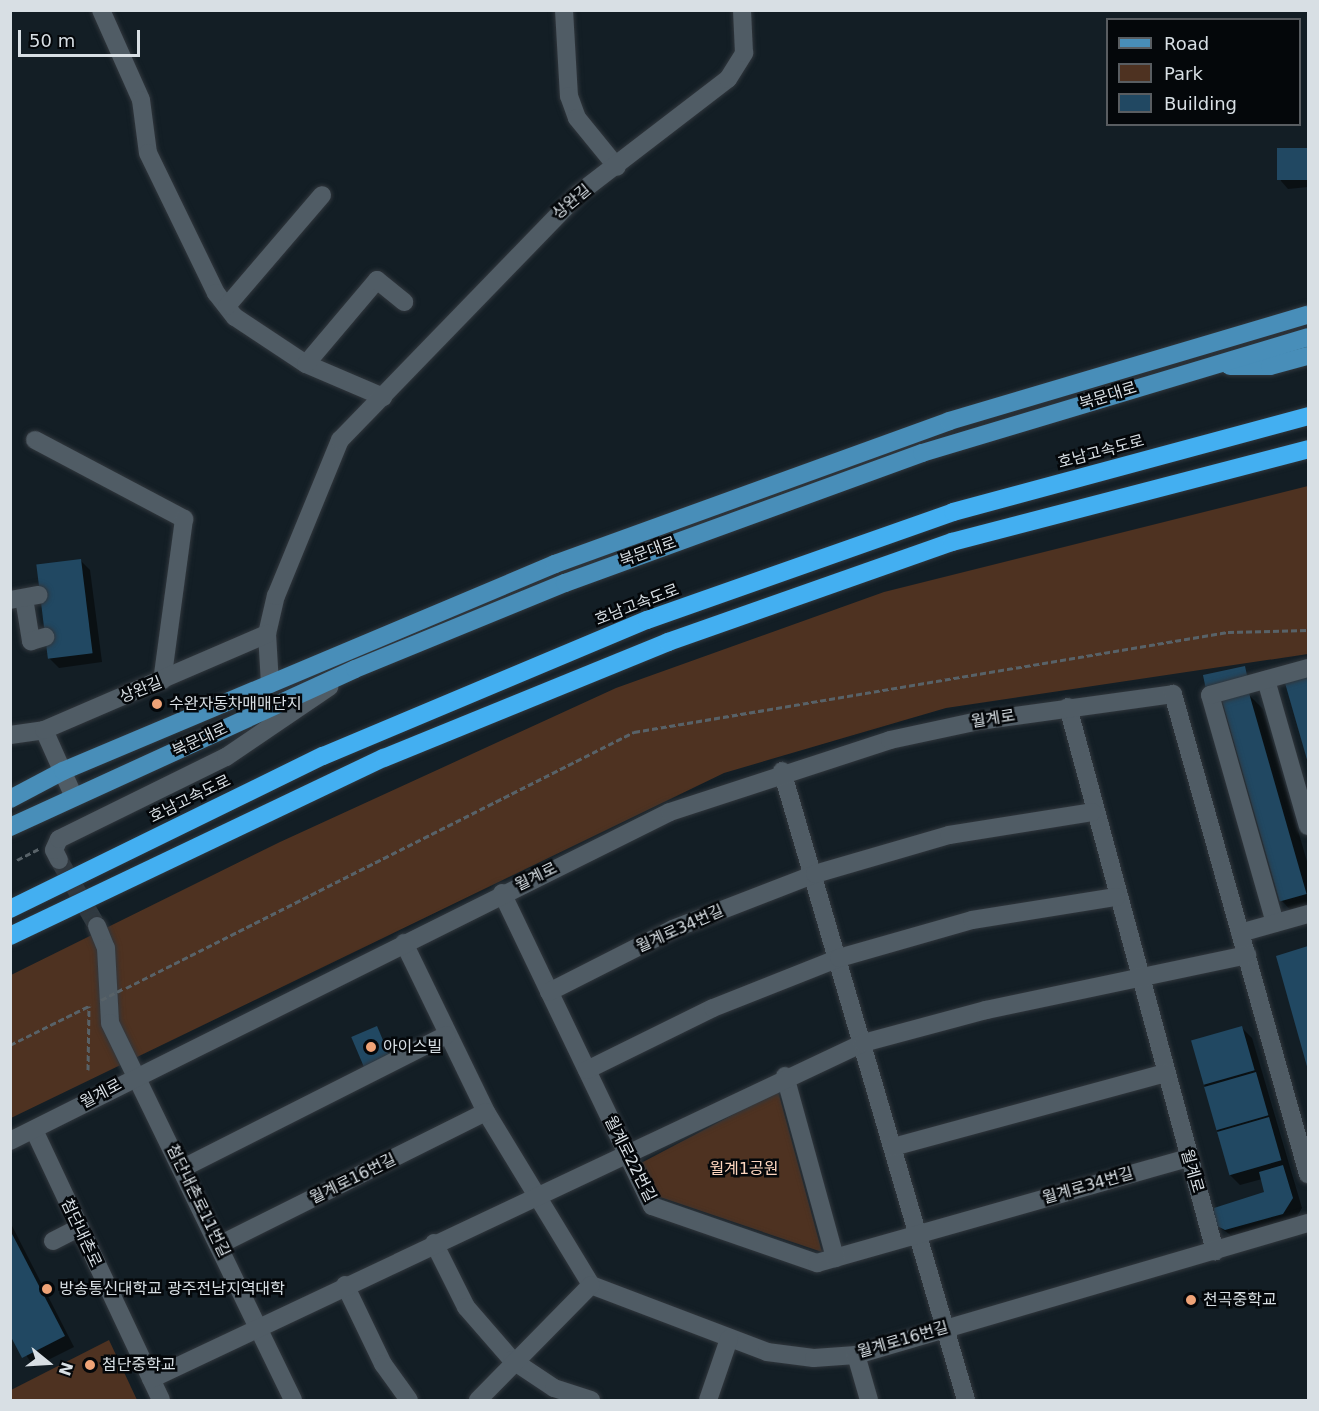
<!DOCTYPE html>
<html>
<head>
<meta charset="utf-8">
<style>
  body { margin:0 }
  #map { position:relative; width:1319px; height:1411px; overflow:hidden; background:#131e25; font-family:"DejaVu Sans","Noto Sans KR",sans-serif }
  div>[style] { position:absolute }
  .green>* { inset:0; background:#4e3221 }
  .shadow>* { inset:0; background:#0007 }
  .building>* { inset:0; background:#214862; transform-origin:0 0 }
  .minor-tunnel>* { height:18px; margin-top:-9px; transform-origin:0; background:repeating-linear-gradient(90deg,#313b42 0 18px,transparent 0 27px) }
  .path>* { height:3px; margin-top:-1.5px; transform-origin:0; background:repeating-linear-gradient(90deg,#586268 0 6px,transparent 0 9px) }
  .roads { filter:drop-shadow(0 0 2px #31373d) drop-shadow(0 0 2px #31373d) }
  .minor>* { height:18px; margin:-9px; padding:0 9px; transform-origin:9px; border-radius:9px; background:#505c65 }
  .major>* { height:18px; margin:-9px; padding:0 9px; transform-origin:9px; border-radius:9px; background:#488eb9 }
  .highway>* { height:18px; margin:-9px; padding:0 9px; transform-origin:9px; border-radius:9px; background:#43aff1 }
  .path-bridge>* { height:3px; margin-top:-1.5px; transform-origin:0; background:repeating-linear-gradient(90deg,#586268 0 6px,transparent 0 9px) }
  .dots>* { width:16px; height:16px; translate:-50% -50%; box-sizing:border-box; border:3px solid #04070a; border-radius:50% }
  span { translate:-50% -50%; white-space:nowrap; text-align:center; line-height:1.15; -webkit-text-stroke:5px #04070a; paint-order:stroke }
  .street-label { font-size:16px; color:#d8dfe4 }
  .poi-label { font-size:16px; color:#d8dfe4 }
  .left { translate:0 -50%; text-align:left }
  .park-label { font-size:16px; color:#fed6bf }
  .frame { position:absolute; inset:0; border:12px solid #d8dfe4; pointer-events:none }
  .legend { position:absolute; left:1106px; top:18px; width:195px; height:108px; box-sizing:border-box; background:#04070a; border:2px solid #595d61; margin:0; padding:8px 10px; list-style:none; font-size:18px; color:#d8dfe4 }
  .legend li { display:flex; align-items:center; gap:12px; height:30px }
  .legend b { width:30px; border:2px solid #595d61 }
  .north { position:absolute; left:18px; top:1333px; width:60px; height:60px; -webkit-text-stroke:4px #04070a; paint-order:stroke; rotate:108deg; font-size:16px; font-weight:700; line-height:24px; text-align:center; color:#d8dfe4 }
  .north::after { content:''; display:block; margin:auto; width:21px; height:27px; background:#d8dfe4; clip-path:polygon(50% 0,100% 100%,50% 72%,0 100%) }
  .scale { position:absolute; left:18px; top:30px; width:122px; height:27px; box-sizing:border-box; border:3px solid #d8dfe4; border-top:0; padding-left:8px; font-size:18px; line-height:21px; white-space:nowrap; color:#d8dfe4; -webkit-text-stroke:4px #04070a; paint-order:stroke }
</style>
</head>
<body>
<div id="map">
  <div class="green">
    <div style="clip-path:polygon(1308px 486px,1308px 654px,946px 708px,724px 773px,11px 1118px,11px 975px,280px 842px,616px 688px,884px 592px)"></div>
    <div style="clip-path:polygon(778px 1091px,822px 1252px,657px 1196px,641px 1163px)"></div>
    <div style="clip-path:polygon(109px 1340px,137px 1400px,11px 1400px,11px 1390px)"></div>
  </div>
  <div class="shadow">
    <div style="clip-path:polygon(1308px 150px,1308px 187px,1288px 189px,1281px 181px,1279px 152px)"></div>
    <div style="clip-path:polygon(80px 560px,90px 570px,102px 662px,59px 668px,49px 658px)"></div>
    <div style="clip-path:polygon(1308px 678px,1308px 760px,1287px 684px)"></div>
    <div style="clip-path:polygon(1248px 694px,1263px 709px,1308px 865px,1308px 913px,1297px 917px,1282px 901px)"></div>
    <div style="clip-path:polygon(1308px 949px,1308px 1066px,1277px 957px)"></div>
    <div style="clip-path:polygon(377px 1028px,394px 1061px,370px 1071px)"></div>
    <div style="clip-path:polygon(1242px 1028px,1252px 1038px,1302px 1208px,1293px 1223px,1236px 1239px,1215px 1224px,1265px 1193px,1262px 1179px,1240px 1185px,1230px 1175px,1204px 1084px)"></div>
    <div style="clip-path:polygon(10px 1222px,74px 1347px,34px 1367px,10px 1331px)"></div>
  </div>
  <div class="building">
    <div style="left:1308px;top:148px;width:32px;height:31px;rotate:90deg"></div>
    <div style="left:81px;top:559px;width:95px;height:45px;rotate:83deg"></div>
    <div style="left:1245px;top:666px;width:14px;height:43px;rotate:78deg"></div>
    <div style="clip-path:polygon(1308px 676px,1308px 763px,1285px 683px)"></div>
    <div style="left:1249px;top:693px;width:209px;height:28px;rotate:74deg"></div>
    <div style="clip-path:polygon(1308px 946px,1308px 1070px,1276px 956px)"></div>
    <div style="left:377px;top:1026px;width:34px;height:28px;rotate:67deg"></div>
    <div style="left:1242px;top:1026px;width:46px;height:53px;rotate:74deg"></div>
    <div style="left:1256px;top:1072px;width:45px;height:54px;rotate:74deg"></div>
    <div style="left:1269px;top:1117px;width:45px;height:54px;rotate:74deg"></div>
    <div style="clip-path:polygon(1283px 1165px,1293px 1198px,1283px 1214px,1225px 1230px,1213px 1224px,1214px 1208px,1264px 1192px,1259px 1172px)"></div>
    <div style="clip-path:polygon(10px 1230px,65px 1336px,22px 1358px,10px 1335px)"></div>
  </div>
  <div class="minor-tunnel">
    <div style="left:59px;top:860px;width:76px;rotate:60.1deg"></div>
  </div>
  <div class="path">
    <div style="left:17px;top:860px;width:25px;rotate:-27deg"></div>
    <div style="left:126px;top:988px;width:569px;rotate:-26.75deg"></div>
    <div style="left:634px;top:732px;width:602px;rotate:-9.56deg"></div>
    <div style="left:1228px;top:632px;width:80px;rotate:-1.4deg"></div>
    <div style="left:10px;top:1045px;width:90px;rotate:-26.3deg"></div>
    <div style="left:88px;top:1070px;width:64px;rotate:-89.1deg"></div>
  </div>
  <div class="roads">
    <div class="minor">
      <div style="left:101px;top:10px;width:98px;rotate:66deg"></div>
      <div style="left:141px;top:100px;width:53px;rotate:82.5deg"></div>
      <div style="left:148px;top:153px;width:156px;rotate:64.1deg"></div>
      <div style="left:216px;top:293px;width:31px;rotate:52deg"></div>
      <div style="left:235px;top:317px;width:85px;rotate:33.5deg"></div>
      <div style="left:306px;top:364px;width:84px;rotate:23.2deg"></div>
      <div style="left:564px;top:10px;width:86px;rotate:86.7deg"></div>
      <div style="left:569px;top:96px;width:23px;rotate:70deg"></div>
      <div style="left:577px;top:118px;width:63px;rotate:50.8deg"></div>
      <div style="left:227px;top:306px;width:146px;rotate:-49.4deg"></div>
      <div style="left:306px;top:364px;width:110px;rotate:-49.8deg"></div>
      <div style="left:377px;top:280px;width:35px;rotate:39deg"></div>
      <div style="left:35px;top:440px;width:169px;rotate:27.9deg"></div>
      <div style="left:184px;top:519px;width:163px;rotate:97.7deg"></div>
      <div style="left:24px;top:598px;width:44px;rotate:80.8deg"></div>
      <div style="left:31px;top:641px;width:15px;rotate:-16deg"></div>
      <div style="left:10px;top:600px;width:29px;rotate:-10deg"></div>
      <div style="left:1266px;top:680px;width:152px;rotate:74deg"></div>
      <div style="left:270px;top:684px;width:50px;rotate:-93.4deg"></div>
      <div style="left:267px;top:634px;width:39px;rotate:-77deg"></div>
      <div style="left:276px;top:596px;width:169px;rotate:-67.7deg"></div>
      <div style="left:340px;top:440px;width:342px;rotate:-45.9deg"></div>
      <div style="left:578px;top:194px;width:189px;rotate:-37.5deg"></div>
      <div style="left:728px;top:79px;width:31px;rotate:-58deg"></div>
      <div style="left:744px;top:53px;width:43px;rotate:-92.7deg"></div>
      <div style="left:1068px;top:707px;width:564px;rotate:74.88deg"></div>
      <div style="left:44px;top:730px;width:73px;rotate:65.9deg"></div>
      <div style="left:10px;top:735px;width:34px;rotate:-8deg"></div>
      <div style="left:44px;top:730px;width:243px;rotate:-23.3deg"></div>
      <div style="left:782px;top:771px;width:655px;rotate:73.69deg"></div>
      <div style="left:59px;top:860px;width:11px;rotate:-117deg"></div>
      <div style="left:54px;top:850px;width:12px;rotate:-66deg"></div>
      <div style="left:59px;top:839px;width:186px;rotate:-26.2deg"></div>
      <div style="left:226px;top:757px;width:125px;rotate:-34.2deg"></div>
      <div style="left:502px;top:893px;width:347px;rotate:64.4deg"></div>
      <div style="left:652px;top:1206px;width:175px;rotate:19.1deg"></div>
      <div style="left:817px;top:1263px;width:387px;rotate:-15.8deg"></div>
      <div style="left:1275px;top:923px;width:237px;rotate:-105.9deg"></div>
      <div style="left:1210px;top:695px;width:102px;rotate:-15.4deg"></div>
      <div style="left:97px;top:926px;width:24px;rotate:68deg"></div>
      <div style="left:106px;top:948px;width:75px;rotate:86.9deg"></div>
      <div style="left:110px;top:1023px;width:419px;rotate:64.1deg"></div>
      <div style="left:1240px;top:933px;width:71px;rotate:-15.6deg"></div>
      <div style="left:404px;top:943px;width:188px;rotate:64.1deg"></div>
      <div style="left:486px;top:1112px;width:202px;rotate:58.7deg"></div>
      <div style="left:591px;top:1285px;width:188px;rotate:20.8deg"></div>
      <div style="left:767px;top:1352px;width:47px;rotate:7.3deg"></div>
      <div style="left:814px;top:1358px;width:42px;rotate:-4.1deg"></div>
      <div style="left:856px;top:1355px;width:471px;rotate:-16.3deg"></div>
      <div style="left:549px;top:992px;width:139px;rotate:-26.9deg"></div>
      <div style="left:673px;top:929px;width:152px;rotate:-21.2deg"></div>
      <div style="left:815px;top:874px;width:140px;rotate:-16.2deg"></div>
      <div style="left:949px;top:835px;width:145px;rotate:-9.1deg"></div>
      <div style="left:587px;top:1070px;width:140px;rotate:-26.2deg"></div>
      <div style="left:713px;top:1008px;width:136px;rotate:-21.6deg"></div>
      <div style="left:839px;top:958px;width:138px;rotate:-15.9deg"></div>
      <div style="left:972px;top:920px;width:146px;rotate:-9.1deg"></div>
      <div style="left:785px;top:1076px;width:189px;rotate:74.6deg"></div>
      <div style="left:34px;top:1130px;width:298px;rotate:64.8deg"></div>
      <div style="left:10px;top:1141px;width:737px;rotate:-26.5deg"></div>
      <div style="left:670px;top:812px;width:231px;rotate:-18.1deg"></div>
      <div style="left:890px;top:740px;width:91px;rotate:-12.1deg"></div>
      <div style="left:979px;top:721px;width:196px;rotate:-7.9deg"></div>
      <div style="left:1173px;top:694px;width:499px;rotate:74.3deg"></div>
      <div style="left:893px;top:1147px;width:282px;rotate:-15.2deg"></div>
      <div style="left:183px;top:1168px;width:295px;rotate:-26.8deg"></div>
      <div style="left:53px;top:1241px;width:28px;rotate:-27deg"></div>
      <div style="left:434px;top:1243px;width:72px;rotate:63.4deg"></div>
      <div style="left:466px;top:1307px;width:70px;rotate:49deg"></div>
      <div style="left:512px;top:1360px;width:50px;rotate:33.7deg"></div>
      <div style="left:554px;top:1388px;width:39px;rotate:18deg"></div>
      <div style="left:219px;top:1245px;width:298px;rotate:-26.5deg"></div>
      <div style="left:345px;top:1285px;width:88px;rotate:64.3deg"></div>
      <div style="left:383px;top:1364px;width:44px;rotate:54.2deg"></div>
      <div style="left:856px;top:1355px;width:47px;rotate:73.9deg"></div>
      <div style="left:151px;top:1379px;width:787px;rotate:-25.26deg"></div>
      <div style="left:863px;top:1043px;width:127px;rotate:-15deg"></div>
      <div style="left:986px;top:1010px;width:267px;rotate:-11.9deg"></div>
      <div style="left:478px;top:1400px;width:161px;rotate:-45.5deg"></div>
      <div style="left:708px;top:1400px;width:65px;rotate:-71deg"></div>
    </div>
    <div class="major">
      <div style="left:1230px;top:366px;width:40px"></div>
      <div style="left:1270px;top:366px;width:39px;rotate:-15deg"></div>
      <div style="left:10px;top:799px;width:60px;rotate:-27.8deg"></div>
      <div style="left:63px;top:771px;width:534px;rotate:-22.82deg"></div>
      <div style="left:555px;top:564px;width:419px;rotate:-19.9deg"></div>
      <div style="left:949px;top:421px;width:374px;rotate:-16.5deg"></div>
      <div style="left:10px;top:827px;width:379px;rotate:-24.6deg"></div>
      <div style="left:355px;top:669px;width:227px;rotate:-22.3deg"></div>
      <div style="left:565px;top:583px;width:380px;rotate:-20deg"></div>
      <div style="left:922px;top:453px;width:403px;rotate:-16.7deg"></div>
    </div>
    <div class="highway">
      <div style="left:10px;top:909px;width:348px;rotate:-26.1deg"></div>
      <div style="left:323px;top:756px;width:351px;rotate:-22.8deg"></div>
      <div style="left:647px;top:620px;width:324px;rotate:-19.4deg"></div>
      <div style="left:953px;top:512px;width:368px;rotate:-15.1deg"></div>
      <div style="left:10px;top:936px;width:414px;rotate:-25.5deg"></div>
      <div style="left:384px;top:758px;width:307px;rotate:-22.2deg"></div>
      <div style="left:668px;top:642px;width:301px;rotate:-19.4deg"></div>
      <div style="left:952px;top:542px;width:368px;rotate:-14.6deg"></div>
    </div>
  </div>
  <div class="path-bridge">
    <div style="left:101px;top:1000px;width:25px;rotate:-27deg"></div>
  </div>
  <div class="dots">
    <div style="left:157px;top:704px;background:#efa377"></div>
    <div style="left:371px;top:1047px;background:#efa377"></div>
    <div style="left:47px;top:1289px;background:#efa377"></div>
    <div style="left:1191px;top:1300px;background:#efa377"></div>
    <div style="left:90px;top:1365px;background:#efa377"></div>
  </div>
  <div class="street-label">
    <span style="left:572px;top:202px;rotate:-40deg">상완길</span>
    <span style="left:1108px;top:396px;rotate:-17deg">북문대로</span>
    <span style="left:1101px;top:452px;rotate:-15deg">호남고속도로</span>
    <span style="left:648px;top:552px;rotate:-20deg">북문대로</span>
    <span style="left:637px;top:605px;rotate:-21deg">호남고속도로</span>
    <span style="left:141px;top:690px;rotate:-22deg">상완길</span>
    <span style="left:993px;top:719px;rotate:-9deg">월계로</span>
    <span style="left:200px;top:740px;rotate:-25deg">북문대로</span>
    <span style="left:190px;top:799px;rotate:-26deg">호남고속도로</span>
    <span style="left:536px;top:877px;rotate:-26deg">월계로</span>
    <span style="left:680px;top:929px;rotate:-24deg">월계로34번길</span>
    <span style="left:101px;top:1094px;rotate:-28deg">월계로</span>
    <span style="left:630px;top:1159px;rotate:63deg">월계로22번길</span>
    <span style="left:1192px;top:1171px;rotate:74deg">월계로</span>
    <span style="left:353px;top:1179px;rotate:-26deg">월계로16번길</span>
    <span style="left:1088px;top:1186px;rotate:-16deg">월계로34번길</span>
    <span style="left:198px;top:1201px;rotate:64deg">첨단내촌로11번길</span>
    <span style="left:81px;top:1233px;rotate:65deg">첨단내촌로</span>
    <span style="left:903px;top:1340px;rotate:-16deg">월계로16번길</span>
  </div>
  <div class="poi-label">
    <span class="left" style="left:169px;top:704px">수완자동차매매단지</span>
    <span class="left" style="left:383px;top:1047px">아이스빌</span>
    <span class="left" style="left:59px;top:1289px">방송통신대학교 광주전남지역대학</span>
    <span class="left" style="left:1203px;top:1300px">천곡중학교</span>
    <span class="left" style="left:102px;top:1365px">첨단중학교</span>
  </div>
  <div class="park-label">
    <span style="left:744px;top:1169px">월계1공원</span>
  </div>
  <div class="frame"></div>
  <ul class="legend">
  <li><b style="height:8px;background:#488eb9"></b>Road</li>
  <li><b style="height:16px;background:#4e3221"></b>Park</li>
  <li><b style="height:16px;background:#214862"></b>Building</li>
  </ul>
  <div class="north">N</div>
  <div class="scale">50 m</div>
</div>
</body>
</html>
